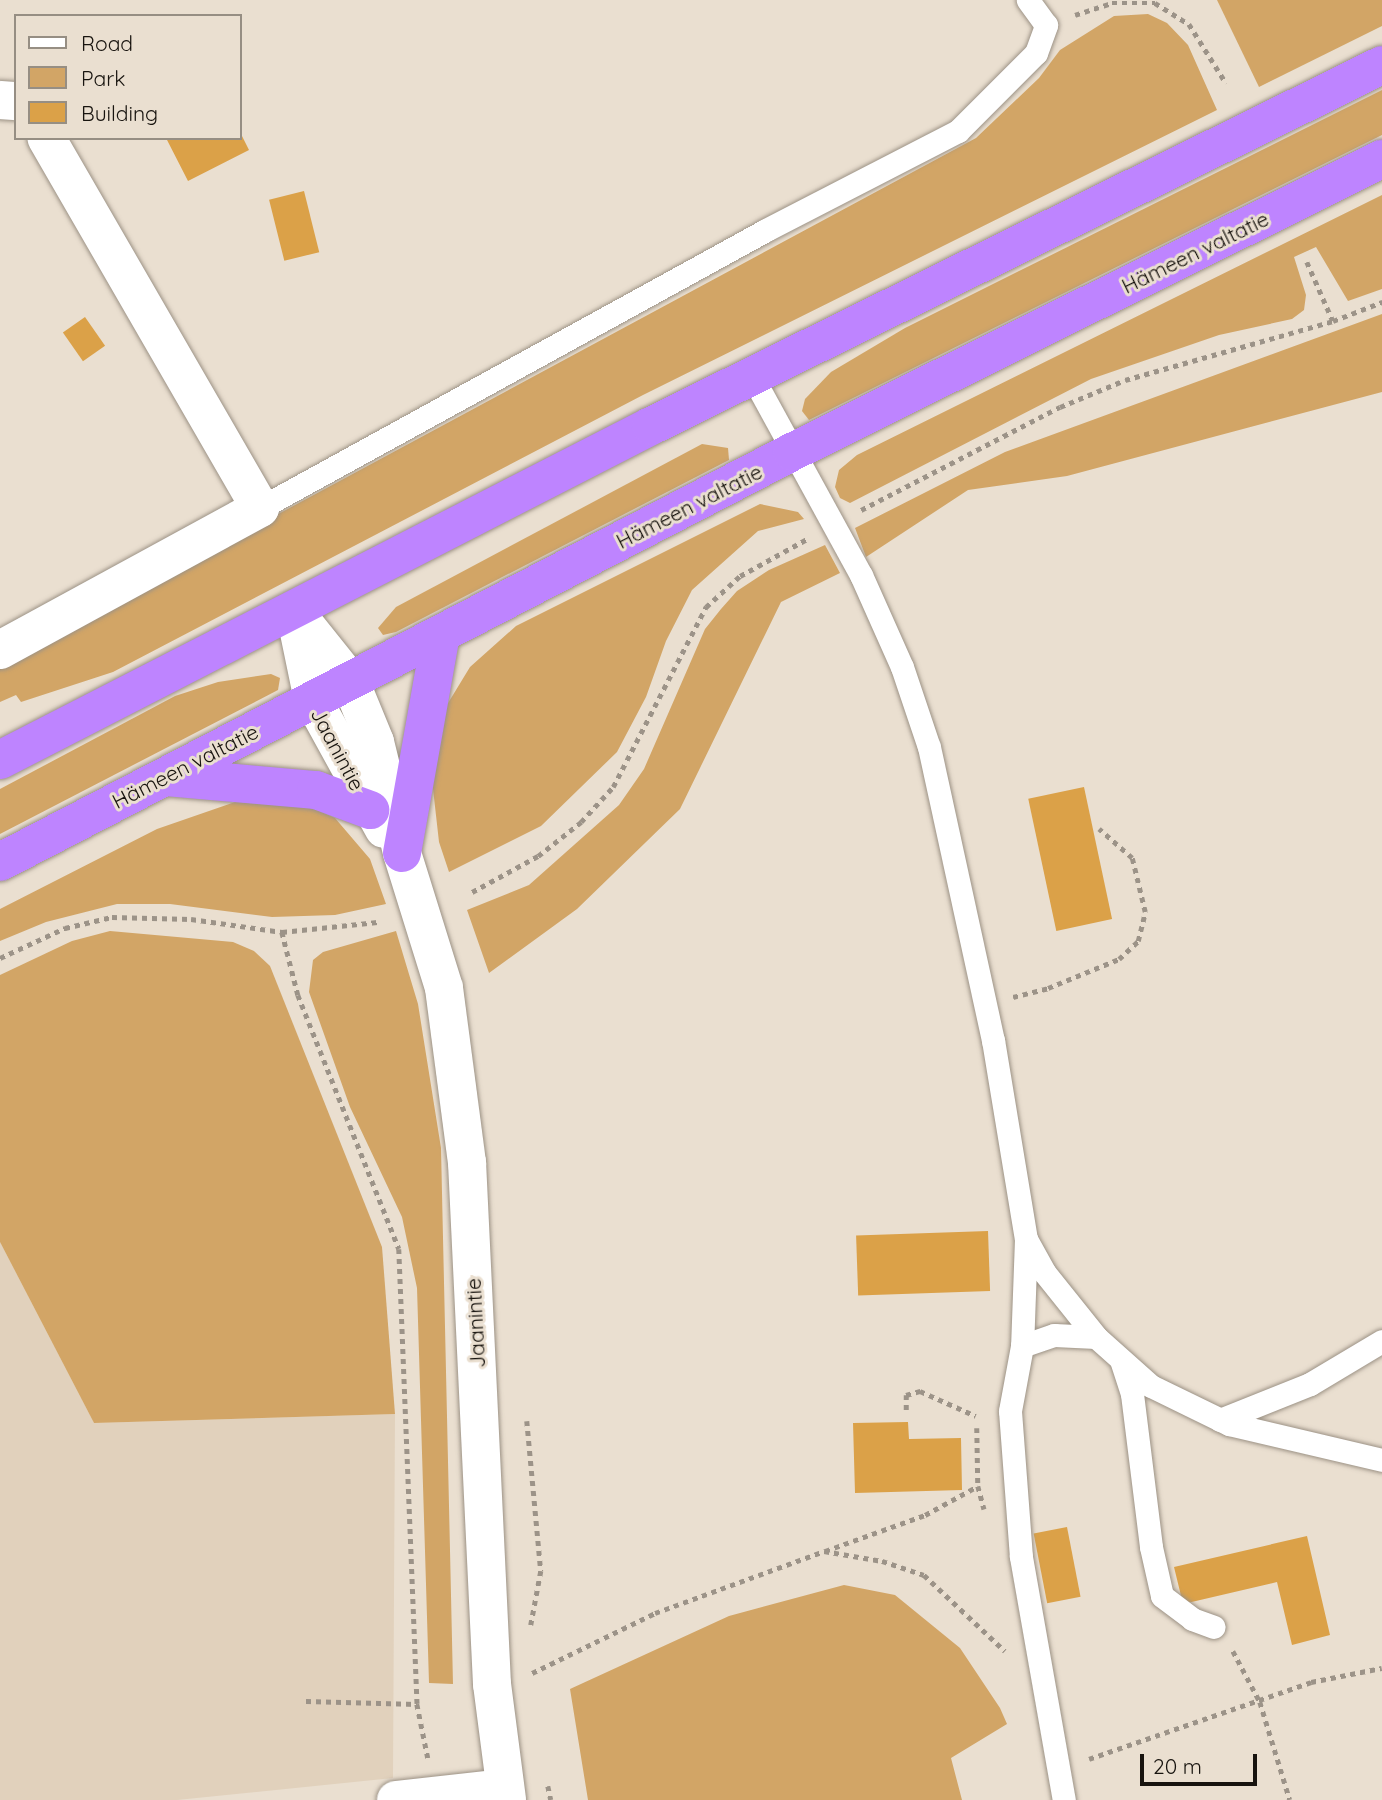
<!DOCTYPE html>
<html>
<head>
<meta charset="utf-8">
<style>
  body { margin:0 }
  #map { position:relative; width:1382px; height:1800px; overflow:hidden; background:#eadfd0; font-family:Quicksand,sans-serif }
  div>[style] { position:absolute }
  .built>* { inset:0; background:#e1d1bc }
  .green>* { inset:0; background:#d2a566 }
  .building>* { inset:0; background:#dba148; transform-origin:0 0 }
  .path>* { height:4.5px; margin-top:-2.25px; transform-origin:0; background:repeating-linear-gradient(90deg,#9c9388 0 5px,transparent 0 10px) }
  .roads { filter:drop-shadow(0 0 2px #9c9285) drop-shadow(0 0 2px #9c9285) }
  .lane>* { height:23px; margin:-11.5px; padding:0 11.5px; transform-origin:11.5px; border-radius:11.5px; background:#fff }
  .street>* { height:38px; margin:-19px; padding:0 19px; transform-origin:19px; border-radius:19px; background:#fff }
  .secondary>* { height:38px; margin:-19px; padding:0 19px; transform-origin:19px; border-radius:19px; background:#fff }
  .highway>* { height:38px; margin:-19px; padding:0 19px; transform-origin:19px; border-radius:19px; background:#be84ff }
  span { translate:-50% -50%; white-space:nowrap; text-align:center; line-height:1.15; -webkit-text-stroke:6px #eadfd0; paint-order:stroke }
  .street-label { font-size:21px; color:#18140f }
  .legend { position:absolute; left:14px; top:14px; width:228px; height:126px; box-sizing:border-box; background:#eadfd0; border:2px solid #968e83; margin:0; padding:9px 12px; list-style:none; font-size:21px; color:#18140f }
  .legend li { display:flex; align-items:center; gap:14px; height:35px }
  .legend b { width:35px; border:2px solid #968e83 }
  .scale { position:absolute; left:1140px; top:1754px; width:117px; height:32px; box-sizing:border-box; border:4px solid #18140f; border-top:0; padding-left:9px; font-size:21px; line-height:24px; white-space:nowrap; color:#18140f; -webkit-text-stroke:5px #eadfd0; paint-order:stroke }
</style>
</head>
<body>
<div id="map">
  <div class="built">
    <div style="clip-path:polygon(0 1242px,94px 1423px,395px 1414px,393px 1778px,177px 1800px,0 1800px)"></div>
  </div>
  <div class="green">
    <div style="clip-path:polygon(1217px 0,1382px 0,1382px 26px,1259px 87px)"></div>
    <div style="clip-path:polygon(1148px 14px,1167px 23px,1188px 45px,1217px 110px,643px 395px,113px 672px,21px 702px,16px 695px,0 702px,0 664px,976px 138px,1039px 78px,1060px 50px,1114px 16px)"></div>
    <div style="clip-path:polygon(1382px 90px,1382px 135px,809px 420px,802px 411px,805px 399px,831px 372px,905px 328px)"></div>
    <div style="clip-path:polygon(1382px 195px,1382px 289px,1348px 301px,1316px 247px,1294px 257px,1306px 295px,1304px 310px,1292px 319px,1219px 335px,1091px 379px,850px 503px,840px 498px,835px 487px,839px 470px,857px 455px)"></div>
    <div style="clip-path:polygon(1382px 314px,1382px 392px,1067px 476px,968px 490px,866px 557px,855px 528px,1005px 452px)"></div>
    <div style="clip-path:polygon(702px 444px,728px 448px,729px 460px,396px 632px,383px 635px,378px 628px,396px 607px)"></div>
    <div style="clip-path:polygon(760px 504px,798px 512px,804px 519px,758px 531px,692px 590px,666px 641px,646px 697px,617px 752px,541px 826px,449px 872px,439px 842px,431px 771px,442px 713px,470px 667px,516px 626px)"></div>
    <div style="clip-path:polygon(825px 545px,840px 573px,781px 602px,680px 809px,577px 909px,489px 973px,467px 910px,529px 885px,619px 805px,644px 769px,705px 629px,721px 609px,737px 591px,769px 570px)"></div>
    <div style="clip-path:polygon(271px 674px,280px 678px,278px 690px,0 834px,0 789px,175px 696px,218px 682px)"></div>
    <div style="clip-path:polygon(235px 802px,313px 808px,335px 818px,370px 859px,386px 904px,335px 915px,272px 917px,170px 904px,117px 904px,46px 922px,0 941px,0 909px,157px 829px)"></div>
    <div style="clip-path:polygon(110px 931px,233px 942px,254px 951px,270px 966px,382px 1247px,395px 1414px,94px 1423px,0 1242px,0 975px,72px 941px)"></div>
    <div style="clip-path:polygon(396px 931px,418px 1004px,441px 1148px,453px 1684px,429px 1683px,417px 1288px,402px 1217px,350px 1107px,309px 992px,313px 960px,323px 952px)"></div>
    <div style="clip-path:polygon(844px 1585px,895px 1595px,960px 1648px,1000px 1708px,1007px 1724px,951px 1758px,962px 1800px,588px 1800px,570px 1689px,729px 1616px)"></div>
  </div>
  <div class="building">
    <div style="clip-path:polygon(240px 132px,249px 150px,188px 181px,166px 138px,240px 138px)"></div>
    <div style="left:304px;top:191px;width:63px;height:36px;rotate:76deg"></div>
    <div style="left:85px;top:317px;width:35px;height:27px;rotate:55deg"></div>
    <div style="left:1084px;top:787px;width:135px;height:57px;rotate:78deg"></div>
    <div style="left:988px;top:1231px;width:60px;height:132px;rotate:88deg"></div>
    <div style="clip-path:polygon(908px 1422px,909px 1439px,961px 1438px,962px 1490px,855px 1493px,853px 1423px)"></div>
    <div style="left:1067px;top:1527px;width:71px;height:34px;rotate:79deg"></div>
    <div style="clip-path:polygon(1307px 1536px,1330px 1635px,1292px 1645px,1277px 1582px,1183px 1604px,1174px 1567px)"></div>
  </div>
  <div class="path">
    <div style="left:1075px;top:15px;width:39px;rotate:-18deg"></div>
    <div style="left:1112px;top:3px;width:43px"></div>
    <div style="left:1155px;top:3px;width:40px;rotate:32deg"></div>
    <div style="left:1189px;top:24px;width:70px;rotate:57.9deg"></div>
    <div style="left:1307px;top:262px;width:64px;rotate:66.2deg"></div>
    <div style="left:861px;top:510px;width:224px;rotate:-27.4deg"></div>
    <div style="left:1060px;top:407px;width:70px;rotate:-22.6deg"></div>
    <div style="left:1125px;top:380px;width:216px;rotate:-15.8deg"></div>
    <div style="left:1333px;top:321px;width:53px;rotate:-21.2deg"></div>
    <div style="left:472px;top:892px;width:75px;rotate:-28.6deg"></div>
    <div style="left:538px;top:856px;width:55px;rotate:-38.3deg"></div>
    <div style="left:581px;top:822px;width:47px;rotate:-47.6deg"></div>
    <div style="left:613px;top:787px;width:203px;rotate:-62.7deg"></div>
    <div style="left:706px;top:607px;width:46px;rotate:-42.4deg"></div>
    <div style="left:740px;top:576px;width:77px;rotate:-28.9deg"></div>
    <div style="left:282px;top:932px;width:65px;rotate:75.7deg"></div>
    <div style="left:298px;top:995px;width:273px;rotate:68.3deg"></div>
    <div style="left:399px;top:1249px;width:455px;rotate:87.7deg"></div>
    <div style="left:417px;top:1704px;width:55px;rotate:78.5deg"></div>
    <div style="left:0;top:958px;width:72px;rotate:-24.8deg"></div>
    <div style="left:65px;top:928px;width:48px;rotate:-13.2deg"></div>
    <div style="left:112px;top:917px;width:79px;rotate:1.5deg"></div>
    <div style="left:191px;top:919px;width:92px;rotate:8.1deg"></div>
    <div style="left:282px;top:932px;width:96px;rotate:-6deg"></div>
    <div style="left:1013px;top:997px;width:36px;rotate:-14deg"></div>
    <div style="left:1048px;top:988px;width:77px;rotate:-22.2deg"></div>
    <div style="left:1119px;top:959px;width:26px;rotate:-43deg"></div>
    <div style="left:1138px;top:941px;width:30px;rotate:-76deg"></div>
    <div style="left:1145px;top:912px;width:56px;rotate:-103.5deg"></div>
    <div style="left:1132px;top:858px;width:44px;rotate:-138.7deg"></div>
    <div style="left:906px;top:1410px;width:15px;rotate:-90deg"></div>
    <div style="left:906px;top:1395px;width:15px;rotate:-16deg"></div>
    <div style="left:920px;top:1391px;width:61px;rotate:24.1deg"></div>
    <div style="left:527px;top:1421px;width:151px;rotate:84.7deg"></div>
    <div style="left:541px;top:1571px;width:55px;rotate:100.5deg"></div>
    <div style="left:977px;top:1428px;width:58px;rotate:89deg"></div>
    <div style="left:978px;top:1486px;width:24px;rotate:75deg"></div>
    <div style="left:825px;top:1551px;width:106px;rotate:-19.8deg"></div>
    <div style="left:925px;top:1515px;width:60px;rotate:-28.7deg"></div>
    <div style="left:1233px;top:1651px;width:58px;rotate:62.1deg"></div>
    <div style="left:1260px;top:1702px;width:102px;rotate:73deg"></div>
    <div style="left:532px;top:1673px;width:137px;rotate:-26deg"></div>
    <div style="left:655px;top:1613px;width:180px;rotate:-20.1deg"></div>
    <div style="left:824px;top:1551px;width:59px;rotate:9.8deg"></div>
    <div style="left:882px;top:1561px;width:44px;rotate:18.4deg"></div>
    <div style="left:924px;top:1575px;width:111px;rotate:43.2deg"></div>
    <div style="left:306px;top:1701px;width:111px;rotate:1.5deg"></div>
    <div style="left:1089px;top:1759px;width:235px;rotate:-19.1deg"></div>
    <div style="left:1311px;top:1682px;width:72px;rotate:-11.2deg"></div>
    <div style="left:548px;top:1786px;width:14px;rotate:78deg"></div>
  </div>
  <div class="roads">
    <div class="lane">
      <div style="left:752px;top:376px;width:227px;rotate:61.3deg"></div>
      <div style="left:861px;top:575px;width:101px;rotate:66deg"></div>
      <div style="left:902px;top:667px;width:84px;rotate:71.4deg"></div>
      <div style="left:929px;top:747px;width:300px;rotate:77.7deg"></div>
      <div style="left:993px;top:1040px;width:202px;rotate:80.6deg"></div>
      <div style="left:1026px;top:1239px;width:107px;rotate:92.1deg"></div>
      <div style="left:1022px;top:1346px;width:66px;rotate:100.5deg"></div>
      <div style="left:1010px;top:1411px;width:146px;rotate:85.7deg"></div>
      <div style="left:1021px;top:1557px;width:247px;rotate:80deg"></div>
      <div style="left:260px;top:508px;width:577px;rotate:-28.78deg"></div>
      <div style="left:766px;top:230px;width:216px;rotate:-27.3deg"></div>
      <div style="left:958px;top:131px;width:110px;rotate:-45deg"></div>
      <div style="left:1036px;top:53px;width:30px;rotate:-70deg"></div>
      <div style="left:1046px;top:25px;width:31px;rotate:-126deg"></div>
      <div style="left:1026px;top:1239px;width:38px;rotate:61deg"></div>
      <div style="left:1044px;top:1272px;width:83px;rotate:51.3deg"></div>
      <div style="left:1096px;top:1337px;width:74px;rotate:41.7deg"></div>
      <div style="left:1151px;top:1386px;width:87px;rotate:26deg"></div>
      <div style="left:1229px;top:1424px;width:157px;rotate:13.2deg"></div>
      <div style="left:1022px;top:1346px;width:34px;rotate:-19deg"></div>
      <div style="left:1054px;top:1335px;width:42px;rotate:2.7deg"></div>
      <div style="left:1121px;top:1360px;width:36px;rotate:72deg"></div>
      <div style="left:1132px;top:1394px;width:154px;rotate:82.9deg"></div>
      <div style="left:1151px;top:1547px;width:50px;rotate:77.3deg"></div>
      <div style="left:1162px;top:1596px;width:38px;rotate:37deg"></div>
      <div style="left:1192px;top:1619px;width:23px;rotate:20deg"></div>
      <div style="left:1220px;top:1420px;width:97px;rotate:-21.8deg"></div>
      <div style="left:1310px;top:1384px;width:84px;rotate:-30.8deg"></div>
    </div>
    <div class="street">
      <div style="left:0;top:100px;width:16px;rotate:4deg"></div>
      <div style="left:0;top:650px;width:296px;rotate:-28.6deg"></div>
      <div style="left:260px;top:508px;width:427px;rotate:-120deg"></div>
    </div>
    <div class="secondary">
      <div style="left:294px;top:611px;width:90px;rotate:51.3deg"></div>
      <div style="left:350px;top:681px;width:66px;rotate:67.7deg"></div>
      <div style="left:375px;top:742px;width:114px;rotate:76.3deg"></div>
      <div style="left:402px;top:853px;width:141px;rotate:72.7deg"></div>
      <div style="left:444px;top:988px;width:176px;rotate:82.5deg"></div>
      <div style="left:467px;top:1162px;width:523px;rotate:87.26deg"></div>
      <div style="left:492px;top:1684px;width:117px;rotate:82.6deg"></div>
      <div style="left:296px;top:618px;width:84px;rotate:78.3deg"></div>
      <div style="left:313px;top:700px;width:147px;rotate:61.2deg"></div>
      <div style="left:396px;top:1800px;width:109px;rotate:-6.3deg"></div>
    </div>
    <div class="highway">
      <div style="left:0;top:760px;width:732px;rotate:-27.16deg"></div>
      <div style="left:651px;top:426px;width:815px;rotate:-26.28deg"></div>
      <div style="left:166px;top:777px;width:151px;rotate:5deg"></div>
      <div style="left:316px;top:790px;width:58px;rotate:20.3deg"></div>
      <div style="left:402px;top:853px;width:222px;rotate:-79.9deg"></div>
      <div style="left:0;top:862px;width:892px;rotate:-27.37deg"></div>
      <div style="left:792px;top:452px;width:659px;rotate:-26.41deg"></div>
    </div>
  </div>
  <div class="street-label">
    <span style="left:1195px;top:252px;rotate:-26deg">Hämeen valtatie</span>
    <span style="left:689px;top:506px;rotate:-27deg">Hämeen valtatie</span>
    <span style="left:338px;top:749px;rotate:62deg">Jaanintie</span>
    <span style="left:185px;top:766px;rotate:-27deg">Hämeen valtatie</span>
    <span style="left:475px;top:1323px;rotate:-93deg">Jaanintie</span>
  </div>
  <ul class="legend">
  <li><b style="height:9px;background:#fff"></b>Road</li>
  <li><b style="height:19px;background:#d2a566"></b>Park</li>
  <li><b style="height:19px;background:#dba148"></b>Building</li>
  </ul>
  <div class="scale">20 m</div>
</div>
</body>
</html>
